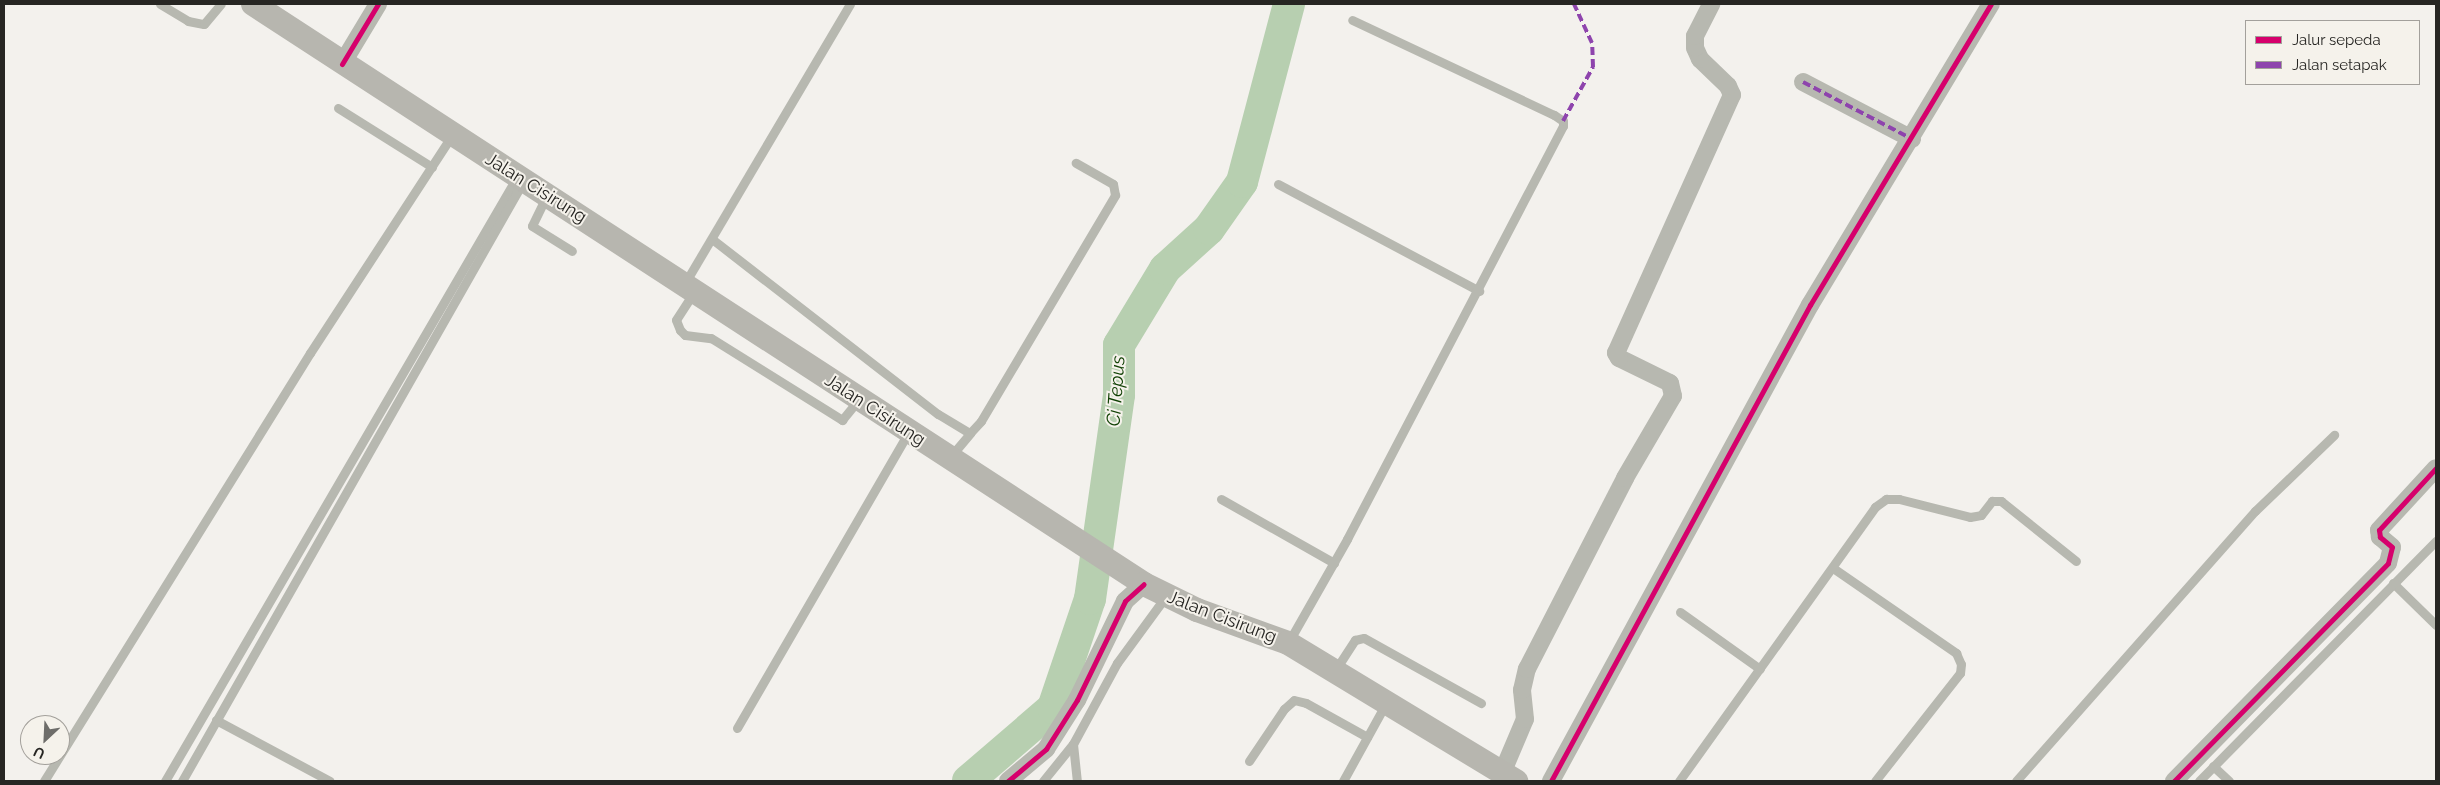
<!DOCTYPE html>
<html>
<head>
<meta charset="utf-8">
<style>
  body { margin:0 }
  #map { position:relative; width:2440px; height:785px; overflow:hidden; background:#f3f1ed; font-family:Raleway,sans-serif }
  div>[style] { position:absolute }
  .river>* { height:32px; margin:-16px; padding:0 16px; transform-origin:16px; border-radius:16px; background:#b7cfb0 }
  .service>* { height:9px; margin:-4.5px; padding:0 4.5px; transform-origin:4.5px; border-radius:4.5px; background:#b7b8b0 }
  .minor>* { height:18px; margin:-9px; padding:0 9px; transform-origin:9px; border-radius:9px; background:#b7b8b0 }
  .secondary>* { height:24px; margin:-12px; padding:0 12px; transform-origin:12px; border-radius:12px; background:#b7b6af }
  .quiet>* { height:4px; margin-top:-2px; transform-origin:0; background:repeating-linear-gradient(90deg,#8e44ad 0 8px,transparent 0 12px) }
  .cycleway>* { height:5px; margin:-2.5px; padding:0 2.5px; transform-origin:2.5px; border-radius:2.5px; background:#d6006c }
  span { translate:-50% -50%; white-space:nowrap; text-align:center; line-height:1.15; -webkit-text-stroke:4px #f5f2eb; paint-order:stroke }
  .street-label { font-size:18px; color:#272623 }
  .water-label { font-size:19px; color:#104104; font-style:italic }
  .frame { position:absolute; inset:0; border:5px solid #272623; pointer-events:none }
  .legend { position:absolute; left:2245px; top:20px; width:175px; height:65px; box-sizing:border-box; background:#f5f2eb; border:1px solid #a3a09b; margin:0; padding:6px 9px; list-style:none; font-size:15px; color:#272623 }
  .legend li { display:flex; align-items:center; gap:10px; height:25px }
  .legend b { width:25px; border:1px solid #a3a09b }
  .north { position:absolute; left:20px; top:715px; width:50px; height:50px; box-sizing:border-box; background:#f5f2eb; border:1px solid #a3a09b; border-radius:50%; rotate:205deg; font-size:14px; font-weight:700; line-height:20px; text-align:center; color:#272623 }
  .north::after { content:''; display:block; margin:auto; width:18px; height:22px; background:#6e6d6a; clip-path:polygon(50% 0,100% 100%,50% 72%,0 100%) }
</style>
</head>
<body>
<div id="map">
  <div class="river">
    <div style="left:968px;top:781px;width:112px;rotate:-40.7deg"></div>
    <div style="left:1053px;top:708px;width:115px;rotate:-71.3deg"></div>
    <div style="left:1090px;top:599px;width:206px;rotate:-81.9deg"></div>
    <div style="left:1119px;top:395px;width:50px;rotate:-90deg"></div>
    <div style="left:1119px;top:345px;width:89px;rotate:-58.8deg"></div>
    <div style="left:1165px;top:269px;width:59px;rotate:-42.3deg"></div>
    <div style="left:1209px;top:229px;width:57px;rotate:-54.9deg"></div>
    <div style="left:1242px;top:182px;width:184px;rotate:-75.2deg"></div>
  </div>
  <div class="service">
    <div style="left:160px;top:4px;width:33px;rotate:31deg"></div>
    <div style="left:188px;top:21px;width:16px;rotate:11deg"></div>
    <div style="left:204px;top:24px;width:26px;rotate:-50deg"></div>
    <div style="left:338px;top:108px;width:111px;rotate:32.1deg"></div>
    <div style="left:1278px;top:184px;width:228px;rotate:28deg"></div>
    <div style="left:546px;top:197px;width:32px;rotate:116deg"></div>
    <div style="left:532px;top:226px;width:47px;rotate:32deg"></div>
    <div style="left:712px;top:239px;width:286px;rotate:37.8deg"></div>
    <div style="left:938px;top:414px;width:37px;rotate:31deg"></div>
    <div style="left:970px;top:433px;width:16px;rotate:-47deg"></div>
    <div style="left:981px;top:421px;width:263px;rotate:-59.3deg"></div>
    <div style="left:1115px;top:195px;width:11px;rotate:-100deg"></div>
    <div style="left:1113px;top:184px;width:43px;rotate:-150.4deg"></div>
    <div style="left:685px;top:283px;width:324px;rotate:-59.4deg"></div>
    <div style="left:694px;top:292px;width:33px;rotate:123deg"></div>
    <div style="left:676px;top:320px;width:11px;rotate:68deg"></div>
    <div style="left:680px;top:330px;width:7px;rotate:45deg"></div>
    <div style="left:685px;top:335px;width:26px;rotate:7deg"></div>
    <div style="left:711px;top:338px;width:155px;rotate:32deg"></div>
    <div style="left:842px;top:420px;width:26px;rotate:-51deg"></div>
    <div style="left:951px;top:456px;width:30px;rotate:-50deg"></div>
    <div style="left:1221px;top:499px;width:130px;rotate:29.5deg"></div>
    <div style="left:1833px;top:568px;width:150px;rotate:34.6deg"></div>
    <div style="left:1956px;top:653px;width:12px;rotate:66deg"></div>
    <div style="left:1961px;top:664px;width:9px;rotate:96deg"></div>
    <div style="left:1960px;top:673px;width:137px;rotate:128.2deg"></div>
    <div style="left:2393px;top:583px;width:60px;rotate:44.3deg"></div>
    <div style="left:1680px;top:612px;width:98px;rotate:35.5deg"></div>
    <div style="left:1288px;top:643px;width:120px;rotate:-60.4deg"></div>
    <div style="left:1347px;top:539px;width:466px;rotate:-62.4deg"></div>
    <div style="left:1563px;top:126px;width:5px;rotate:-90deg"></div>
    <div style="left:1563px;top:121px;width:11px;rotate:-146deg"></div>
    <div style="left:1554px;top:115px;width:223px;rotate:-154.8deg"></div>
    <div style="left:1336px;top:669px;width:35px;rotate:-57deg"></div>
    <div style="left:1355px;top:640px;width:9px;rotate:-13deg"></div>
    <div style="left:1364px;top:638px;width:134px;rotate:29.1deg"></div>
    <div style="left:216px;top:720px;width:129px;rotate:28.2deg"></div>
    <div style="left:737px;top:728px;width:341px;rotate:-59.9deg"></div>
    <div style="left:1073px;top:744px;width:37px;rotate:84deg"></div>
    <div style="left:1249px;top:761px;width:63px;rotate:-56.1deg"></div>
    <div style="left:1284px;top:709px;width:13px;rotate:-42deg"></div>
    <div style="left:1294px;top:700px;width:12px;rotate:14deg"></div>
    <div style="left:1306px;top:703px;width:70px;rotate:29.1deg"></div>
    <div style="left:2213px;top:766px;width:22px;rotate:43deg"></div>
    <div style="left:44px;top:781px;width:504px;rotate:-58.14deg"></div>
    <div style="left:310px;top:353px;width:260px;rotate:-56.9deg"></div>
    <div style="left:165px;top:781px;width:699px;rotate:-59.77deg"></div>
    <div style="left:182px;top:781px;width:689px;rotate:-60.35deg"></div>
    <div style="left:1043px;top:781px;width:48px;rotate:-51deg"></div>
    <div style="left:1073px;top:744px;width:92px;rotate:-61.5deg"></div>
    <div style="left:1117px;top:663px;width:83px;rotate:-53.8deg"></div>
    <div style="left:1343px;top:781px;width:89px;rotate:-61.1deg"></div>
    <div style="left:1679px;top:781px;width:337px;rotate:-54.4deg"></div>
    <div style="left:1875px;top:507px;width:14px;rotate:-36deg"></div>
    <div style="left:1886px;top:499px;width:13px"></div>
    <div style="left:1899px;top:499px;width:73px;rotate:14.2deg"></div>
    <div style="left:1970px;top:517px;width:11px;rotate:-10deg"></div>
    <div style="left:1981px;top:515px;width:18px;rotate:-52deg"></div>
    <div style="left:1992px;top:501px;width:9px"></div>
    <div style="left:2001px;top:501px;width:96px;rotate:38.7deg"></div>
    <div style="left:2016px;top:781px;width:361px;rotate:-48.5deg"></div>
    <div style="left:2255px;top:511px;width:110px;rotate:-43.9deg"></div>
    <div style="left:2199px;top:781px;width:337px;rotate:-45.4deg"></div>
  </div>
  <div class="minor">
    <div style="left:342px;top:64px;width:70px;rotate:-59deg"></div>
    <div style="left:1803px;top:82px;width:123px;rotate:27.6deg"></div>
    <div style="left:1503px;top:771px;width:56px;rotate:-67.1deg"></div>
    <div style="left:1525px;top:719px;width:29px;rotate:-96deg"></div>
    <div style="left:1522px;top:690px;width:22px;rotate:-77deg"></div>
    <div style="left:1527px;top:669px;width:215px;rotate:-62.8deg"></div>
    <div style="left:1625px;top:478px;width:95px;rotate:-59.7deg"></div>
    <div style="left:1673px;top:396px;width:13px;rotate:-103deg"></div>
    <div style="left:1670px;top:383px;width:57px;rotate:-153.9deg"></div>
    <div style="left:1619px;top:358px;width:6px;rotate:-121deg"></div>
    <div style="left:1616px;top:353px;width:283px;rotate:-65.8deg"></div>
    <div style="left:1732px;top:95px;width:10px;rotate:-114deg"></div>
    <div style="left:1728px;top:86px;width:39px;rotate:-136deg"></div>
    <div style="left:1700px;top:59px;width:12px;rotate:-114deg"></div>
    <div style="left:1695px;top:48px;width:12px;rotate:-90deg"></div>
    <div style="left:1695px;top:36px;width:36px;rotate:-63deg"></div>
    <div style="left:1008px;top:781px;width:50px;rotate:-40.1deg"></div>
    <div style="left:1046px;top:749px;width:58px;rotate:-57.7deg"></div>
    <div style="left:1077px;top:700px;width:110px;rotate:-64.1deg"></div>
    <div style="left:1125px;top:601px;width:25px;rotate:-42deg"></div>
    <div style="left:1551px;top:781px;width:542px;rotate:-61.45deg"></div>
    <div style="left:1810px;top:305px;width:351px;rotate:-59deg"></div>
    <div style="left:2174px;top:781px;width:305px;rotate:-45.5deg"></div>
    <div style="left:2388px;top:563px;width:16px;rotate:-76deg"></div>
    <div style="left:2392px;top:547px;width:16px;rotate:-140deg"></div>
    <div style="left:2380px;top:537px;width:7px;rotate:-98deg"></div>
    <div style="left:2379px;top:530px;width:84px;rotate:-47.4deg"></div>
  </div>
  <div class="secondary">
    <div style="left:253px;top:4px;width:1063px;rotate:33.06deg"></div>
    <div style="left:1144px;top:584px;width:59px;rotate:26.1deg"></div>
    <div style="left:1197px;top:610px;width:97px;rotate:19.9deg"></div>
    <div style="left:1288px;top:643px;width:267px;rotate:31.2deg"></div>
  </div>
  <div class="quiet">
    <div style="left:1803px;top:82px;width:123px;rotate:27.6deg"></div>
    <div style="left:1563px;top:121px;width:62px;rotate:-60.9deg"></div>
    <div style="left:1593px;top:67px;width:24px;rotate:-92deg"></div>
    <div style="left:1592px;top:43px;width:43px;rotate:-114.8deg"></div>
  </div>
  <div class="cycleway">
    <div style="left:342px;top:64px;width:70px;rotate:-59deg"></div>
    <div style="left:1008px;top:781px;width:50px;rotate:-40.1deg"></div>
    <div style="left:1046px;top:749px;width:58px;rotate:-57.7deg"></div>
    <div style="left:1077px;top:700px;width:110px;rotate:-64.1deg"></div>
    <div style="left:1125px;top:601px;width:25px;rotate:-42deg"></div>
    <div style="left:1551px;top:781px;width:542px;rotate:-61.45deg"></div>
    <div style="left:1810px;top:305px;width:351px;rotate:-59deg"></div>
    <div style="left:2174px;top:781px;width:305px;rotate:-45.5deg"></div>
    <div style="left:2388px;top:563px;width:16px;rotate:-76deg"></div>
    <div style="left:2392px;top:547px;width:16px;rotate:-140deg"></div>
    <div style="left:2380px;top:537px;width:7px;rotate:-98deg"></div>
    <div style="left:2379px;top:530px;width:84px;rotate:-47.4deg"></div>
  </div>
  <div class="street-label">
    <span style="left:536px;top:188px;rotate:32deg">Jalan Cisirung</span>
    <span style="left:875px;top:410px;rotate:33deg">Jalan Cisirung</span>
    <span style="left:1222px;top:617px;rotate:21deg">Jalan Cisirung</span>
  </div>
  <div class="water-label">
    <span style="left:1116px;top:391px;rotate:-86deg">Ci Tepus</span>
  </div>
  <div class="frame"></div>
  <ul class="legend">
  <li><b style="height:6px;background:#d6006c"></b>Jalur sepeda</li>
  <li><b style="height:6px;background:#8e44ad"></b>Jalan setapak</li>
  </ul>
  <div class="north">U</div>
</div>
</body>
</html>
